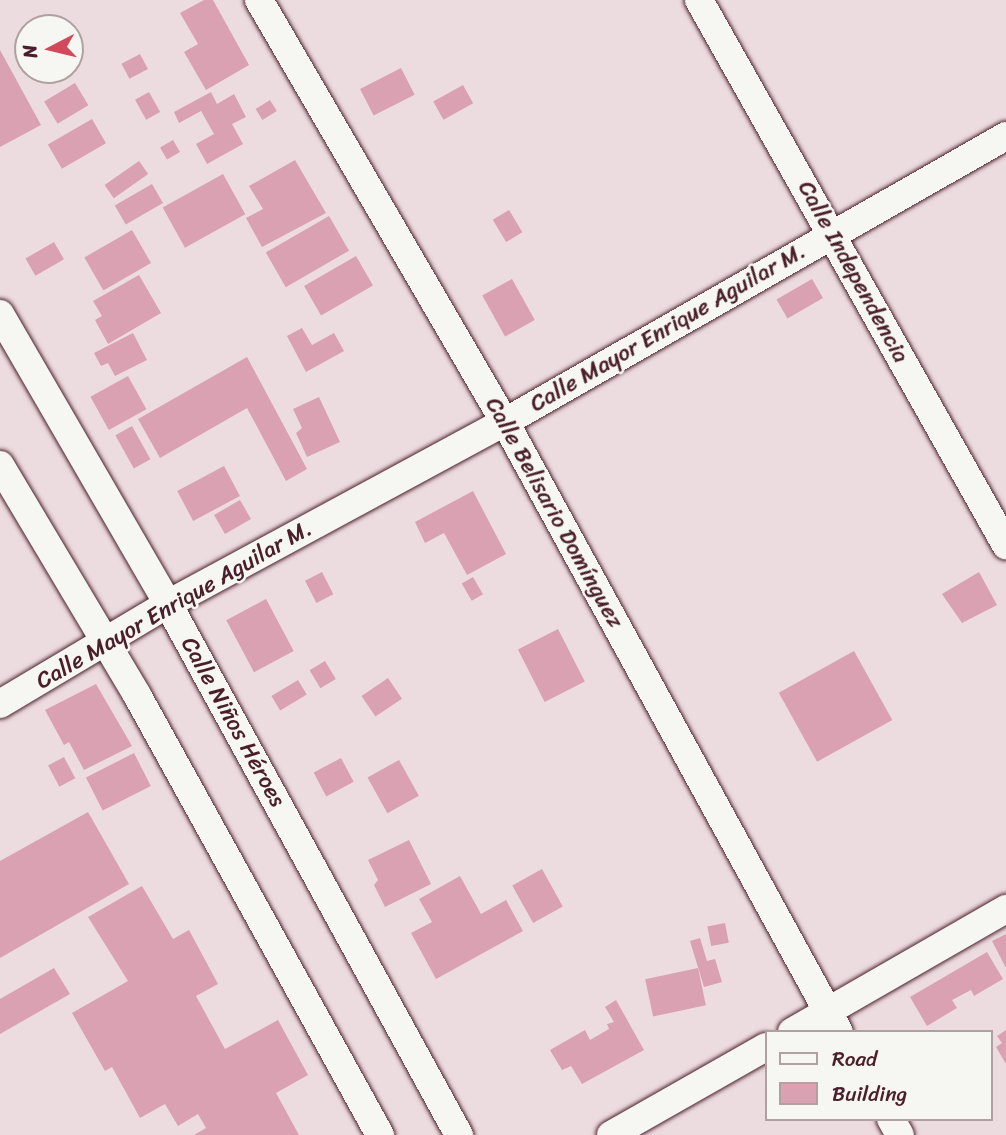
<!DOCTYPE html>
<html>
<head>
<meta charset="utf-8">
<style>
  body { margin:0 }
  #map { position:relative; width:1006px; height:1135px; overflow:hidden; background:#eddcdf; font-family:Sriracha,sans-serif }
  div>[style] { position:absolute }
  .building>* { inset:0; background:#d9a1b2; transform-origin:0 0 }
  .roads { filter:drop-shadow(0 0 2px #4a1f2b) drop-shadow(0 0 2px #4a1f2b) }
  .minor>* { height:28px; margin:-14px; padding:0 14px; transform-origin:14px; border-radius:14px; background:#f6f6f2 }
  span { translate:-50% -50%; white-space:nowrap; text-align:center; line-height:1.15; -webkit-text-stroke:5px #f6f6f2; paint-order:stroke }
  .street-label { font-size:23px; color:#4a1f2b }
  .legend { position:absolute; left:765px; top:1030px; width:228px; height:91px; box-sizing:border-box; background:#f6f6f2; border:2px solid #b1a0a2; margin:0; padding:9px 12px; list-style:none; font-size:21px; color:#4a1f2b }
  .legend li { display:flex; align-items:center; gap:14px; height:35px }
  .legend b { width:35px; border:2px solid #b1a0a2 }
  .north { position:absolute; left:14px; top:14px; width:70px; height:70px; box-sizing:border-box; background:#f6f6f2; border:2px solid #b1a0a2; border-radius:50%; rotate:263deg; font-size:19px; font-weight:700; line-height:28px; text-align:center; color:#4a1f2b }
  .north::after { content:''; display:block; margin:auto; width:24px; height:32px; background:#d1495b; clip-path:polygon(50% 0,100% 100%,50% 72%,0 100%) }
</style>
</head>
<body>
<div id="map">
  <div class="building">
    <div style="clip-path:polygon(204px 0,213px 0,249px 65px,206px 90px,184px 52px,198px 44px,180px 13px)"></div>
    <div style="clip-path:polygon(0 50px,41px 125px,0 147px)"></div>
    <div style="left:140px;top:54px;width:17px;height:21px;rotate:62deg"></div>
    <div style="left:401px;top:68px;width:30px;height:46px;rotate:63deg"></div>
    <div style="left:75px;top:83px;width:26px;height:36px;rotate:59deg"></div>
    <div style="left:463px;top:85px;width:21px;height:34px;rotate:61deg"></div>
    <div style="left:149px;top:92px;width:23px;height:16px;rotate:61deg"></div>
    <div style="clip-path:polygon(211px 92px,217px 104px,234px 94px,246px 117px,232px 124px,243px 144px,207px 164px,196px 144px,214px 134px,201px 111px,179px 123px,174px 112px)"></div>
    <div style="left:270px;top:100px;width:13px;height:17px;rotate:58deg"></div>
    <div style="left:92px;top:119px;width:28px;height:51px;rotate:60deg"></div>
    <div style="left:173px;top:140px;width:14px;height:15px;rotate:60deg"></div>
    <div style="clip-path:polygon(295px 160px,326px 213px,262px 247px,246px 218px,263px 209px,249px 186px)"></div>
    <div style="left:139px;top:161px;width:16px;height:42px;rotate:55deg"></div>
    <div style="left:223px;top:174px;width:46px;height:69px;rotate:61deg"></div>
    <div style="left:152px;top:184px;width:22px;height:43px;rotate:60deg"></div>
    <div style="left:509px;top:210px;width:26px;height:19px;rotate:59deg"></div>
    <div style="left:329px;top:216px;width:40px;height:73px;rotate:60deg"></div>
    <div style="left:132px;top:230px;width:38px;height:55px;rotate:60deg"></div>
    <div style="left:54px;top:242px;width:20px;height:33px;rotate:60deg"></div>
    <div style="left:356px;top:256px;width:34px;height:60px;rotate:60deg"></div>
    <div style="clip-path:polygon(139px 275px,161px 313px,108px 344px,95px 320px,102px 316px,93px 301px)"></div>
    <div style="left:512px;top:279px;width:47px;height:34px;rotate:61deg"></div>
    <div style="left:812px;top:279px;width:22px;height:41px;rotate:60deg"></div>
    <div style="clip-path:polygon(302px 328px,312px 345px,334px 333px,344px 351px,306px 372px,287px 336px)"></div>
    <div style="clip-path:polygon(133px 333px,147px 360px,115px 376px,108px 363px,101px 366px,94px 353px)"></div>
    <div style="clip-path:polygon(247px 357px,307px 469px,286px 481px,247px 408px,160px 458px,138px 419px)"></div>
    <div style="left:128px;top:376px;width:38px;height:43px;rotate:61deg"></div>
    <div style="clip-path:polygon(319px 397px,340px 442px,307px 457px,296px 433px,302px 428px,293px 409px)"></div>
    <div style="left:132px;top:426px;width:38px;height:19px;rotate:61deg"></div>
    <div style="left:224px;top:466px;width:34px;height:53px;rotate:62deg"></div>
    <div style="clip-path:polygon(473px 491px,506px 554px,467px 575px,444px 533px,425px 543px,415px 522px)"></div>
    <div style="left:240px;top:500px;width:22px;height:30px;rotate:60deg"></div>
    <div style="left:322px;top:572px;width:25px;height:19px;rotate:63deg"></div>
    <div style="clip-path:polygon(979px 572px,997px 605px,962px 623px,942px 594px)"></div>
    <div style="left:473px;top:577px;width:20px;height:13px;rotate:60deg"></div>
    <div style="left:266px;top:599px;width:59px;height:45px;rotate:62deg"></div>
    <div style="left:558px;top:629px;width:59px;height:45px;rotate:63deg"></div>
    <div style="left:854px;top:651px;width:79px;height:86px;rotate:61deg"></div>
    <div style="left:325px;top:661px;width:21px;height:18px;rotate:59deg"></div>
    <div style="left:388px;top:678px;width:25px;height:32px;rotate:56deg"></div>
    <div style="left:298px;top:680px;width:17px;height:31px;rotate:59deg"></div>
    <div style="clip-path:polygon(96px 684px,132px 746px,84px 770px,69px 742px,64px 745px,45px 710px)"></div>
    <div style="left:134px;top:753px;width:37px;height:54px;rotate:63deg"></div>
    <div style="left:64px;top:757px;width:24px;height:18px;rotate:62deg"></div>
    <div style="left:341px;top:758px;width:27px;height:31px;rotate:62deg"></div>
    <div style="left:399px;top:760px;width:41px;height:36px;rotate:61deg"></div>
    <div style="clip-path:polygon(88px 812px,129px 884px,0 958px,0 861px)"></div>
    <div style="clip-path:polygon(409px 840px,431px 884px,385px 907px,374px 885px,378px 880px,368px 860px)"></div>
    <div style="left:542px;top:869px;width:43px;height:34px;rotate:61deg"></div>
    <div style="clip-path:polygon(460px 876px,481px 914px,506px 900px,523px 931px,436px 979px,411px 933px,432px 922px,419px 899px)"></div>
    <div style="clip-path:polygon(142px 886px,173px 939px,189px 930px,218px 984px,196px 996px,225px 1049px,278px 1020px,308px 1075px,276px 1093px,299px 1135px,194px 1135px,206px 1128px,198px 1114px,178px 1126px,165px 1104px,140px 1118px,112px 1067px,105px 1071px,72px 1013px,128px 981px,88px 917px)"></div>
    <div style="left:725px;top:923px;width:20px;height:18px;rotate:79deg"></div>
    <div style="clip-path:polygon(1006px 934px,1006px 968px,992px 941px)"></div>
    <div style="clip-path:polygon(700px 938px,707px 961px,715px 959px,722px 982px,704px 987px,690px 941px)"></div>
    <div style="clip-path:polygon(987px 952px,1003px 979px,974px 996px,971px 990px,952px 1000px,957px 1008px,927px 1026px,910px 997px)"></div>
    <div style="clip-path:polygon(54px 968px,70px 994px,0 1034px,0 999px)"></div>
    <div style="left:698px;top:968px;width:38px;height:54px;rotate:78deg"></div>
    <div style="clip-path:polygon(616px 1000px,644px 1050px,582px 1084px,571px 1066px,562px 1070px,550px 1050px,585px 1030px,590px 1040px,609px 1029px,607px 1024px,614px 1022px,605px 1007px)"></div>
    <div style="clip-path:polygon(1006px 1030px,1006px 1064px,996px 1047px,1002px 1043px,997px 1036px)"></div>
  </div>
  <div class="roads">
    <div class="minor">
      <div style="left:259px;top:0;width:488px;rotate:59.8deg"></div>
      <div style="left:505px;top:422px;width:695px;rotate:61.3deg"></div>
      <div style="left:699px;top:0;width:626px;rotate:60.61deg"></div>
      <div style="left:0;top:314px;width:335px;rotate:59.9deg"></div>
      <div style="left:168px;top:604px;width:606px;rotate:61.28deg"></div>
      <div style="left:0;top:465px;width:268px;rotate:59.2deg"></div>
      <div style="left:137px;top:695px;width:503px;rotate:61.09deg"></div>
      <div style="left:0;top:704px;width:196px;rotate:-30.8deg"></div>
      <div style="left:168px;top:604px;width:383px;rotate:-28.4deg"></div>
      <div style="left:505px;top:422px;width:577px;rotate:-29.72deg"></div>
      <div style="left:792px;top:1032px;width:247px;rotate:-29.9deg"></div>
      <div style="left:891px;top:1119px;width:18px;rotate:61deg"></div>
      <div style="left:611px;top:1135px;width:178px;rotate:-29.6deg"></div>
    </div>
  </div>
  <div class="street-label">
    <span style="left:853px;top:272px;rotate:61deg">Calle Independencia</span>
    <span style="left:668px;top:328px;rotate:-30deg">Calle Mayor Enrique Aguilar M.</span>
    <span style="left:554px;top:513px;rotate:61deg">Calle Belisario Domínguez</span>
    <span style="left:174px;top:605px;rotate:-30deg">Calle Mayor Enrique Aguilar M.</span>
    <span style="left:233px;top:722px;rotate:61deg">Calle Niños Héroes</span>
  </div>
  <ul class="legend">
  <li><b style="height:9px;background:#f6f6f2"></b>Road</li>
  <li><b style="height:19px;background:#d9a1b2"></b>Building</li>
  </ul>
  <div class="north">N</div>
</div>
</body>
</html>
